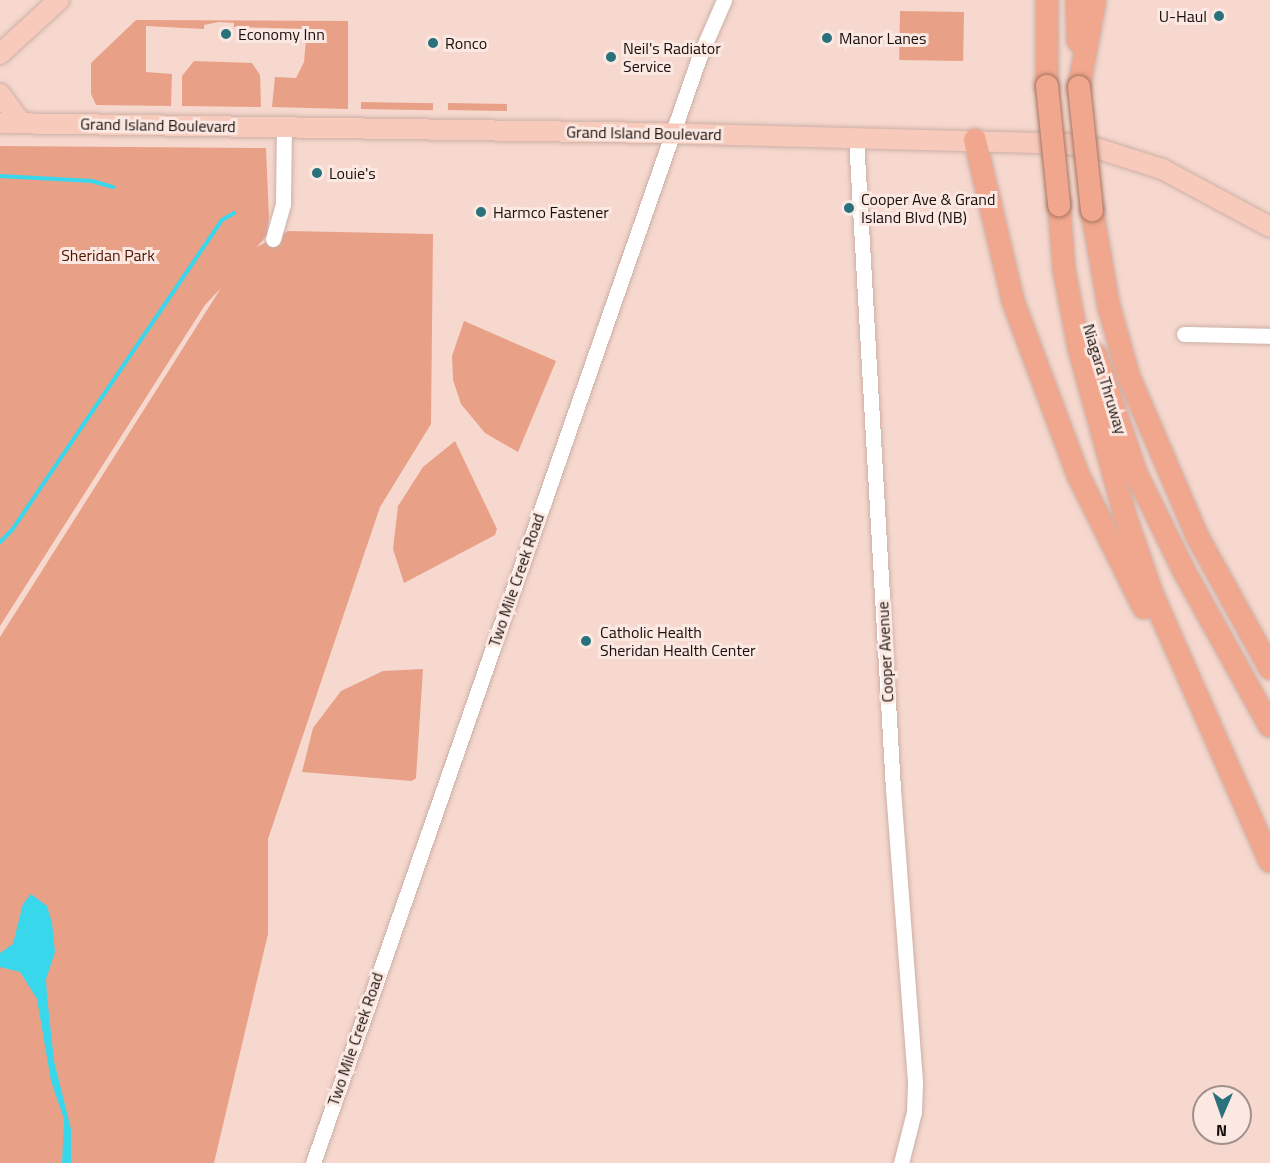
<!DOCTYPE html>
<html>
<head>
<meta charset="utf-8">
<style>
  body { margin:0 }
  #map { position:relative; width:1270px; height:1163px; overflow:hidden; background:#f6d8ce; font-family:"Titillium Web",sans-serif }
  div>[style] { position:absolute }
  .green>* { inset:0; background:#e8a087; transform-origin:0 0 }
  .water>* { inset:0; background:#39d7ec }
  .stream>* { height:4px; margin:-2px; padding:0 2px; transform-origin:2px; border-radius:2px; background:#39d7ec }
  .roads { filter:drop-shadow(0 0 2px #ccafa6) drop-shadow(0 0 2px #ccafa6) }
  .minor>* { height:15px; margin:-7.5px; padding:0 7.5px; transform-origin:7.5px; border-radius:7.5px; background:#fff }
  .major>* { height:20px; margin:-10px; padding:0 10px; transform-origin:10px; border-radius:10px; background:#f7cabb }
  .highway>* { height:22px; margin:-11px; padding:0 11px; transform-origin:11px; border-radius:11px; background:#f1a78d }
  .bridges { filter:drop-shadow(0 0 2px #a57260) drop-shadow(0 0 2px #a57260) }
  .highway-bridge>* { height:22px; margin:-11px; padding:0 11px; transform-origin:11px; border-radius:11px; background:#f1a78d }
  .dots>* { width:16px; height:16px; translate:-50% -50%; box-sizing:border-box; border:3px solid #fbe8e2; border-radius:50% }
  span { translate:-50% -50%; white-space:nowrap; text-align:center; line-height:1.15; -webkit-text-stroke:6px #fbe8e2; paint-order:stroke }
  .poi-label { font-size:16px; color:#190f0c }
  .right { translate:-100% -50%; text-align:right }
  .left { translate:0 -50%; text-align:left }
  .street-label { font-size:16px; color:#190f0c }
  .park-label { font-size:16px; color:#4f1300 }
  .north { position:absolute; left:1192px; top:1085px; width:60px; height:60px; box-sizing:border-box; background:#fbe8e2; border:2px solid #a1918c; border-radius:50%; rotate:182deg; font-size:16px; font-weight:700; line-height:24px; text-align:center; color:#190f0c }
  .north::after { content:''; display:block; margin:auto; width:21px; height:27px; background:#29717b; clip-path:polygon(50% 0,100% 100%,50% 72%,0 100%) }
</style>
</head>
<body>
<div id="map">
  <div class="green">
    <div style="left:900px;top:11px;width:64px;height:49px;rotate:1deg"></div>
    <div style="clip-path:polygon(136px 20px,348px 21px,348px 109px,272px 107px,275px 77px,296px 78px,304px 62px,307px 29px,234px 27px,234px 23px,219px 22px,204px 25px,204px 29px,146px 26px,146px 72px,172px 74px,171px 106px,96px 105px,91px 94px,91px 63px)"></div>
    <div style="clip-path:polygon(194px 61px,252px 63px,260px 75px,261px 107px,182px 106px,182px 76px)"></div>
    <div style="left:361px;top:102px;width:72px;height:7px;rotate:1deg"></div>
    <div style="left:448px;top:103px;width:59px;height:7px;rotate:1deg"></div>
    <div style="clip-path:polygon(0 146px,266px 148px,269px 218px,267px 235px,257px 247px,288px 231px,433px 234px,431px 424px,380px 507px,268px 839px,268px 934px,214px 1163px,0 1163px,0 637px,221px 288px,205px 305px,0 626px)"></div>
    <div style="clip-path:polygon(464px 321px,556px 361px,518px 452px,485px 433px,461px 404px,453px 380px,452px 356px)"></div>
    <div style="clip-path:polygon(455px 441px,497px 529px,495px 535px,404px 583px,393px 549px,398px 506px,423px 467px)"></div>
    <div style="clip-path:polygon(423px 669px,416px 778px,412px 781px,302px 772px,313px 728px,341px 691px,383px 671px)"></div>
  </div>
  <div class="water">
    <div style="clip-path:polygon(31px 894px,47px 906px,52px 923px,55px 952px,46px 979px,47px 996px,54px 1061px,71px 1129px,71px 1163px,62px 1163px,64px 1119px,51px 1081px,37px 999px,20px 972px,0 967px,0 953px,13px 944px,23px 904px)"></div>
  </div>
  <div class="stream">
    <div style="left:0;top:176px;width:92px;rotate:3.1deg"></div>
    <div style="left:92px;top:181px;width:22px;rotate:16deg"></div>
    <div style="left:0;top:542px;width:17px;rotate:-45deg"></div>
    <div style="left:12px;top:530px;width:374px;rotate:-55.9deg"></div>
    <div style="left:222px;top:220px;width:14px;rotate:-30deg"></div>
  </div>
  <div class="roads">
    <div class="minor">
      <div style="left:856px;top:138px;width:652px;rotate:86.75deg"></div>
      <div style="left:893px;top:789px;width:295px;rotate:85.7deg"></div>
      <div style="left:915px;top:1083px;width:29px;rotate:92deg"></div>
      <div style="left:914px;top:1112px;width:53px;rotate:104.3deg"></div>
      <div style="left:273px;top:239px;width:36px;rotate:-74deg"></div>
      <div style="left:283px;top:204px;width:78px;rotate:-89.3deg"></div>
      <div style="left:1184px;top:334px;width:86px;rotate:1.3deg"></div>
      <div style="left:313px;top:1163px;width:1174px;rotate:-70.75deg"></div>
      <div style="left:700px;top:55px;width:60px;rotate:-66.4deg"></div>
    </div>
    <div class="major">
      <div style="left:0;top:54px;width:80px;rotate:-42.5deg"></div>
      <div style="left:0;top:94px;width:36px;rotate:54deg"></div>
      <div style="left:0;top:123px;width:657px;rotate:0.87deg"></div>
      <div style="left:657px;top:133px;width:410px;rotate:1.5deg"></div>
      <div style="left:1067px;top:144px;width:32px;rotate:9deg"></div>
      <div style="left:1099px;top:149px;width:66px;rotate:17.6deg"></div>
      <div style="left:1162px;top:169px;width:123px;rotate:28.2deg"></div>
    </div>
    <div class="highway">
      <div style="left:1047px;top:0;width:86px;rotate:90deg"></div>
      <div style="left:1077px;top:0;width:41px;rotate:88.6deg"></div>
      <div style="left:1079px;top:87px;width:88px;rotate:-79.6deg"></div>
      <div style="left:975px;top:140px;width:165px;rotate:76.7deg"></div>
      <div style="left:1013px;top:301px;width:186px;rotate:69.5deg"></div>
      <div style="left:1078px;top:475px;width:148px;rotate:63.6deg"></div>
      <div style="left:1059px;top:205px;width:65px;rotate:85.6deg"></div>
      <div style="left:1064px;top:270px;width:79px;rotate:79.1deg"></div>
      <div style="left:1079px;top:348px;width:173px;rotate:74.6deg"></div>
      <div style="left:1125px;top:515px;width:83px;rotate:71.1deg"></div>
      <div style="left:1152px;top:594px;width:292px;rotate:66.2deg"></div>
      <div style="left:1092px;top:210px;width:98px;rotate:80.1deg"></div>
      <div style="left:1109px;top:307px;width:73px;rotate:74.1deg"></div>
      <div style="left:1129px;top:377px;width:173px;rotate:66.8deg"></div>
      <div style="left:1197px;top:536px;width:151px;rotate:61.1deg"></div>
      <div style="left:1096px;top:355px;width:125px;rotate:71.3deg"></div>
      <div style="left:1136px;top:473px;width:109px;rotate:63.9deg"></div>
      <div style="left:1184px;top:571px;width:177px;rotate:61deg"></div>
    </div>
  </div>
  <div class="bridges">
    <div class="highway-bridge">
      <div style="left:1047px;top:86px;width:120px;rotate:84.2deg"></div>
      <div style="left:1079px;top:87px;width:124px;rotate:84deg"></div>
    </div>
  </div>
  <div class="dots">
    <div style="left:1219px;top:16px;background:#29717b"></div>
    <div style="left:226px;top:34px;background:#29717b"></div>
    <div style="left:827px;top:38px;background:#29717b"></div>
    <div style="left:433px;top:43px;background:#29717b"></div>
    <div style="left:611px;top:57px;background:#29717b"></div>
    <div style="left:317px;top:173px;background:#29717b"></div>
    <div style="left:849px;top:208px;background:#29717b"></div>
    <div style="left:481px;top:212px;background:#29717b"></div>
    <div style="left:586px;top:641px;background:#29717b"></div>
  </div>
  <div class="poi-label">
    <span class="right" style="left:1207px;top:16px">U-Haul</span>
    <span class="left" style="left:238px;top:34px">Economy Inn</span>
    <span class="left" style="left:839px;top:38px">Manor Lanes</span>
    <span class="left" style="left:445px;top:43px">Ronco</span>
    <span class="left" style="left:623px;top:57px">Neil's Radiator<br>Service</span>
    <span class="left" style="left:329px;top:173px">Louie's</span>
    <span class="left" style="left:861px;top:208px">Cooper Ave &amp; Grand<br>Island Blvd (NB)</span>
    <span class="left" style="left:493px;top:212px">Harmco Fastener</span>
    <span class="left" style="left:600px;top:641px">Catholic Health<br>Sheridan Health Center</span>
  </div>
  <div class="street-label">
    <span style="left:158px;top:125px;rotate:1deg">Grand Island Boulevard</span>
    <span style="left:644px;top:133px;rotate:1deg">Grand Island Boulevard</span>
    <span style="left:1105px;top:379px;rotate:73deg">Niagara Thruway</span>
    <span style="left:516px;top:580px;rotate:-71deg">Two Mile Creek Road</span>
    <span style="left:885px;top:652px;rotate:-93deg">Cooper Avenue</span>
    <span style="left:355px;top:1039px;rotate:-71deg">Two Mile Creek Road</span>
  </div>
  <div class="park-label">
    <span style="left:108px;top:255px">Sheridan Park</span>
  </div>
  <div class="north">N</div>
</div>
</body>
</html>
